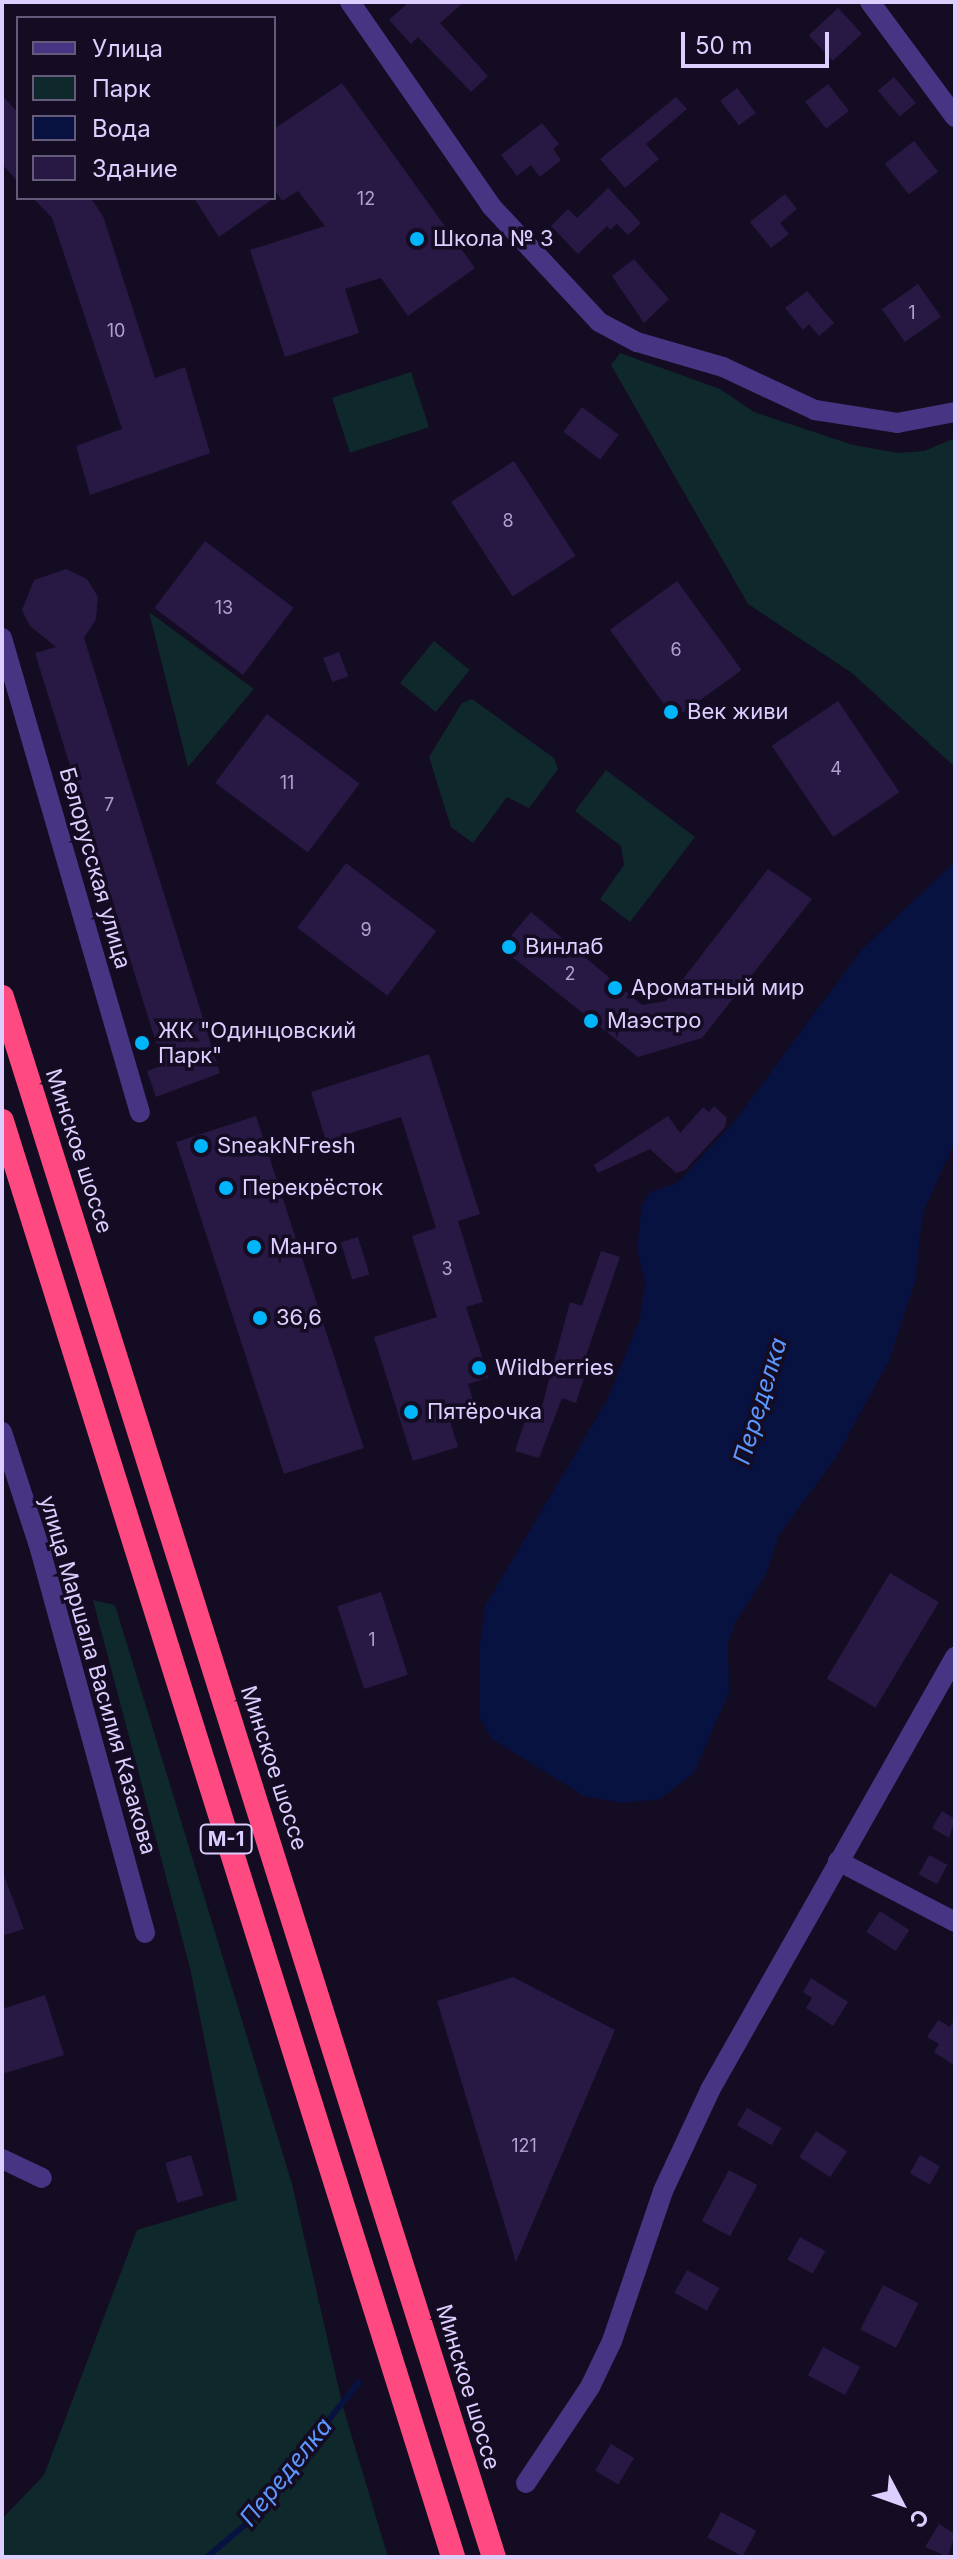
<!DOCTYPE html>
<html>
<head>
<meta charset="utf-8">
<style>
  body { margin:0 }
  #map { position:relative; width:957px; height:2559px; overflow:hidden; background:#140c22; font-family:Inter,sans-serif }
  div>[style] { position:absolute }
  .green>* { inset:0; background:#0f282c; transform-origin:0 0 }
  .water>* { inset:0; background:#071240 }
  .stream>* { height:6px; margin:-3px; padding:0 3px; transform-origin:3px; border-radius:3px; background:#071240 }
  .building>* { inset:0; background:#281844; transform-origin:0 0 }
  .minor>* { height:20px; margin:-10px; padding:0 10px; transform-origin:10px; border-radius:10px; background:#463583 }
  .highway>* { height:24px; margin:-12px; padding:0 12px; transform-origin:12px; border-radius:12px; background:#ff4981 }
  .dots>* { width:22px; height:22px; translate:-50% -50%; box-sizing:border-box; border:4px solid #140c22; border-radius:50% }
  span { translate:-50% -50%; white-space:nowrap; text-align:center; line-height:1.15; -webkit-text-stroke:7px #140c22; paint-order:stroke }
  .number-label { font-size:18px; color:#afa0d0 }
  .number-label span { -webkit-text-stroke-width:0 }
  .shield-label span { padding:2px 6px; background:#140c22; border:2px solid; border-radius:6px; -webkit-text-stroke-width:0 }
  .shield-label { font-size:20px; color:#dcceff; font-weight:700 }
  .poi-label { font-size:22px; color:#dcceff }
  .left { translate:0 -50%; text-align:left }
  .street-label { font-size:22px; color:#dcceff }
  .water-label { font-size:24px; color:#5c97ff; font-style:italic }
  .frame { position:absolute; inset:0; border:4px solid #dcceff; pointer-events:none }
  .legend { position:absolute; left:16px; top:16px; width:260px; height:184px; box-sizing:border-box; background:#140c22; border:2px solid #645a7a; margin:0; padding:10px 14px; list-style:none; font-size:24px; color:#dcceff }
  .legend li { display:flex; align-items:center; gap:16px; height:40px }
  .legend b { width:40px; border:2px solid #645a7a }
  .north { position:absolute; left:861px; top:2463px; width:80px; height:80px; -webkit-text-stroke:6px #140c22; paint-order:stroke; rotate:131deg; font-size:22px; font-weight:700; line-height:32px; text-align:center; color:#dcceff }
  .north::after { content:''; display:block; margin:auto; width:28px; height:36px; background:#dcceff; clip-path:polygon(50% 0,100% 100%,50% 72%,0 100%) }
  .scale { position:absolute; left:681px; top:32px; width:148px; height:36px; box-sizing:border-box; border:4px solid #dcceff; border-top:0; padding-left:10px; font-size:24px; line-height:28px; white-space:nowrap; color:#dcceff; -webkit-text-stroke:6px #140c22; paint-order:stroke }
</style>
</head>
<body>
<div id="map">
  <div class="green">
    <div style="clip-path:polygon(620px 353px,720px 389px,754px 412px,853px 445px,898px 453px,924px 451px,955px 438px,955px 767px,852px 673px,748px 604px,611px 365px)"></div>
    <div style="left:411px;top:372px;width:58px;height:83px;rotate:72deg"></div>
    <div style="clip-path:polygon(149px 612px,254px 689px,188px 767px)"></div>
    <div style="left:434px;top:641px;width:46px;height:54px;rotate:39deg"></div>
    <div style="clip-path:polygon(472px 699px,554px 758px,558px 769px,529px 808px,507px 797px,473px 843px,451px 827px,429px 757px,462px 703px)"></div>
    <div style="clip-path:polygon(606px 770px,695px 837px,630px 922px,600px 899px,624px 865px,621px 846px,575px 811px)"></div>
    <div style="clip-path:polygon(93px 1600px,115px 1605px,292px 2184px,343px 2407px,388px 2557px,2px 2557px,2px 2519px,44px 2475px,137px 2230px,237px 2200px,190px 1968px)"></div>
  </div>
  <div class="water">
    <div style="clip-path:polygon(955px 862px,955px 1141px,923px 1213px,915px 1282px,889px 1361px,835px 1459px,779px 1535px,766px 1574px,735px 1623px,728px 1644px,729px 1692px,694px 1773px,660px 1799px,622px 1803px,584px 1796px,492px 1739px,480px 1718px,480px 1645px,485px 1606px,606px 1402px,640px 1319px,645px 1282px,637px 1250px,642px 1205px,650px 1192px,677px 1183px,734px 1122px,862px 949px)"></div>
  </div>
  <div class="stream">
    <div style="left:207px;top:2557px;width:51px;rotate:-40.2deg"></div>
    <div style="left:246px;top:2524px;width:181px;rotate:-51.5deg"></div>
  </div>
  <div class="building">
    <div style="clip-path:polygon(409px 2px,464px 2px,440px 23px,488px 76px,471px 92px,418px 37px,411px 44px,389px 20px)"></div>
    <div style="left:838px;top:8px;width:35px;height:40px;rotate:47deg"></div>
    <div style="left:894px;top:77px;width:34px;height:21px;rotate:50deg"></div>
    <div style="clip-path:polygon(342px 83px,475px 268px,408px 316px,381px 278px,345px 289px,359px 333px,285px 357px,250px 250px,325px 226px,298px 191px,282px 201px,274px 189px,274px 129px)"></div>
    <div style="left:828px;top:84px;width:34px;height:29px;rotate:52deg"></div>
    <div style="left:737px;top:88px;width:31px;height:21px;rotate:53deg"></div>
    <div style="clip-path:polygon(2px 95px,18px 113px,18px 182px,2px 164px)"></div>
    <div style="clip-path:polygon(676px 97px,687px 109px,646px 144px,659px 159px,625px 188px,600px 159px)"></div>
    <div style="clip-path:polygon(542px 123px,559px 144px,553px 149px,561px 160px,540px 177px,531px 165px,517px 176px,501px 155px)"></div>
    <div style="left:914px;top:141px;width:39px;height:37px;rotate:52deg"></div>
    <div style="clip-path:polygon(608px 188px,641px 223px,628px 235px,617px 224px,610px 230px,607px 226px,578px 254px,551px 226px,568px 209px,577px 218px)"></div>
    <div style="clip-path:polygon(785px 194px,797px 209px,780px 223px,789px 234px,771px 248px,750px 222px)"></div>
    <div style="clip-path:polygon(33px 198px,91px 198px,103px 216px,155px 378px,185px 367px,210px 453px,90px 495px,76px 446px,122px 429px,52px 218px)"></div>
    <div style="clip-path:polygon(194px 198px,274px 198px,219px 237px)"></div>
    <div style="clip-path:polygon(634px 259px,669px 299px,644px 323px,612px 276px)"></div>
    <div style="left:918px;top:284px;width:40px;height:44px;rotate:55deg"></div>
    <div style="clip-path:polygon(807px 291px,834px 323px,819px 336px,809px 324px,803px 330px,785px 308px)"></div>
    <div style="left:582px;top:407px;width:46px;height:31px;rotate:37deg"></div>
    <div style="left:514px;top:461px;width:113px;height:75px;rotate:57deg"></div>
    <div style="left:205px;top:541px;width:111px;height:84px;rotate:37deg"></div>
    <div style="clip-path:polygon(66px 569px,87px 579px,98px 597px,96px 619px,84px 638px,220px 1073px,156px 1097px,147px 1071px,163px 1065px,35px 653px,56px 647px,30px 626px,22px 610px,34px 580px)"></div>
    <div style="left:677px;top:581px;width:110px;height:83px;rotate:54deg"></div>
    <div style="left:339px;top:652px;width:26px;height:17px;rotate:69deg"></div>
    <div style="left:838px;top:701px;width:110px;height:80px;rotate:56deg"></div>
    <div style="left:267px;top:714px;width:116px;height:86px;rotate:37deg"></div>
    <div style="left:346px;top:863px;width:113px;height:81px;rotate:37deg"></div>
    <div style="clip-path:polygon(768px 869px,812px 899px,702px 1038px,638px 1057px,501px 948px,531px 912px,642px 1005px,666px 1001px)"></div>
    <div style="clip-path:polygon(429px 1054px,480px 1214px,458px 1221px,483px 1302px,466px 1307px,489px 1377px,468px 1384px,477px 1413px,450px 1421px,458px 1447px,413px 1461px,374px 1337px,437px 1317px,412px 1236px,436px 1228px,401px 1117px,326px 1141px,311px 1092px)"></div>
    <div style="clip-path:polygon(714px 1106px,727px 1118px,725px 1127px,685px 1170px,676px 1173px,650px 1149px,598px 1173px,594px 1165px,668px 1116px,680px 1133px,703px 1107px,709px 1112px)"></div>
    <div style="left:256px;top:1116px;width:349px;height:84px;rotate:72deg"></div>
    <div style="left:358px;top:1237px;width:39px;height:18px;rotate:73deg"></div>
    <div style="clip-path:polygon(601px 1251px,620px 1257px,581px 1370px,586px 1372px,576px 1403px,562px 1398px,539px 1458px,515px 1451px,531px 1403px,542px 1406px,570px 1302px,582px 1306px)"></div>
    <div style="left:890px;top:1573px;width:57px;height:123px;rotate:31deg"></div>
    <div style="left:381px;top:1592px;width:87px;height:46px;rotate:72deg"></div>
    <div style="clip-path:polygon(942px 1811px,955px 1819px,949px 1838px,932px 1828px)"></div>
    <div style="left:929px;top:1855px;width:21px;height:22px;rotate:28deg"></div>
    <div style="clip-path:polygon(2px 1870px,24px 1929px,2px 1936px)"></div>
    <div style="left:880px;top:1911px;width:35px;height:25px;rotate:33deg"></div>
    <div style="clip-path:polygon(513px 1977px,615px 2030px,516px 2262px,437px 2001px)"></div>
    <div style="clip-path:polygon(811px 1978px,848px 2002px,833px 2026px,806px 2008px,812px 1998px,803px 1992px)"></div>
    <div style="clip-path:polygon(45px 1995px,64px 2055px,2px 2074px,2px 2009px)"></div>
    <div style="clip-path:polygon(955px 2019px,955px 2066px,934px 2052px,939px 2044px,927px 2037px,938px 2020px,950px 2027px)"></div>
    <div style="left:747px;top:2108px;width:40px;height:20px;rotate:30deg"></div>
    <div style="left:816px;top:2131px;width:37px;height:31px;rotate:33deg"></div>
    <div style="left:191px;top:2155px;width:42px;height:27px;rotate:73deg"></div>
    <div style="left:920px;top:2155px;width:23px;height:21px;rotate:29deg"></div>
    <div style="left:729px;top:2170px;width:32px;height:58px;rotate:28deg"></div>
    <div style="left:800px;top:2237px;width:29px;height:26px;rotate:29deg"></div>
    <div style="left:687px;top:2270px;width:37px;height:26px;rotate:29deg"></div>
    <div style="left:883px;top:2285px;width:40px;height:50px;rotate:27deg"></div>
    <div style="left:823px;top:2347px;width:42px;height:32px;rotate:28deg"></div>
    <div style="left:611px;top:2444px;width:27px;height:31px;rotate:31deg"></div>
    <div style="left:721px;top:2512px;width:40px;height:29px;rotate:28deg"></div>
    <div style="clip-path:polygon(939px 2524px,955px 2534px,948px 2557px,925px 2547px)"></div>
  </div>
  <div class="minor">
    <div style="left:350px;top:2px;width:248px;rotate:55.3deg"></div>
    <div style="left:491px;top:206px;width:158px;rotate:47deg"></div>
    <div style="left:599px;top:322px;width:43px;rotate:27.8deg"></div>
    <div style="left:637px;top:342px;width:90px;rotate:16.2deg"></div>
    <div style="left:723px;top:367px;width:102px;rotate:25.1deg"></div>
    <div style="left:815px;top:410px;width:83px;rotate:9deg"></div>
    <div style="left:897px;top:423px;width:59px;rotate:-10.7deg"></div>
    <div style="left:870px;top:2px;width:143px;rotate:53.5deg"></div>
    <div style="left:2px;top:638px;width:494px;rotate:73.8deg"></div>
    <div style="left:2px;top:1432px;width:123px;rotate:72deg"></div>
    <div style="left:40px;top:1549px;width:398px;rotate:74.7deg"></div>
    <div style="left:838px;top:1861px;width:132px;rotate:27.5deg"></div>
    <div style="left:2px;top:2159px;width:44px;rotate:25.4deg"></div>
    <div style="left:526px;top:2483px;width:115px;rotate:-56.3deg"></div>
    <div style="left:590px;top:2387px;width:51px;rotate:-64.4deg"></div>
    <div style="left:612px;top:2341px;width:158px;rotate:-71.2deg"></div>
    <div style="left:663px;top:2191px;width:111px;rotate:-65deg"></div>
    <div style="left:710px;top:2090px;width:498px;rotate:-60.5deg"></div>
  </div>
  <div class="highway">
    <div style="left:2px;top:997px;width:1636px;rotate:72.5deg"></div>
    <div style="left:2px;top:1121px;width:1505px;rotate:72.56deg"></div>
  </div>
  <div class="dots">
    <div style="left:417px;top:239px;background:#00b5f9"></div>
    <div style="left:671px;top:712px;background:#00b5f9"></div>
    <div style="left:509px;top:947px;background:#00b5f9"></div>
    <div style="left:615px;top:988px;background:#00b5f9"></div>
    <div style="left:591px;top:1021px;background:#00b5f9"></div>
    <div style="left:142px;top:1043px;background:#00b5f9"></div>
    <div style="left:201px;top:1146px;background:#00b5f9"></div>
    <div style="left:226px;top:1188px;background:#00b5f9"></div>
    <div style="left:254px;top:1247px;background:#00b5f9"></div>
    <div style="left:260px;top:1318px;background:#00b5f9"></div>
    <div style="left:479px;top:1368px;background:#00b5f9"></div>
    <div style="left:411px;top:1412px;background:#00b5f9"></div>
  </div>
  <div class="number-label">
    <span style="left:366px;top:199px">12</span>
    <span style="left:912px;top:313px">1</span>
    <span style="left:116px;top:331px">10</span>
    <span style="left:508px;top:521px">8</span>
    <span style="left:224px;top:608px">13</span>
    <span style="left:676px;top:650px">6</span>
    <span style="left:836px;top:769px">4</span>
    <span style="left:287px;top:783px">11</span>
    <span style="left:109px;top:805px">7</span>
    <span style="left:366px;top:930px">9</span>
    <span style="left:570px;top:974px">2</span>
    <span style="left:447px;top:1269px">3</span>
    <span style="left:372px;top:1640px">1</span>
    <span style="left:524px;top:2146px">121</span>
  </div>
  <div class="shield-label">
    <span style="left:226px;top:1839px">М-1</span>
  </div>
  <div class="poi-label">
    <span class="left" style="left:433px;top:239px">Школа № 3</span>
    <span class="left" style="left:687px;top:712px">Век живи</span>
    <span class="left" style="left:525px;top:947px">Винлаб</span>
    <span class="left" style="left:631px;top:988px">Ароматный мир</span>
    <span class="left" style="left:607px;top:1021px">Маэстро</span>
    <span class="left" style="left:158px;top:1043px">ЖК "Одинцовский<br>Парк"</span>
    <span class="left" style="left:217px;top:1146px">SneakNFresh</span>
    <span class="left" style="left:242px;top:1188px">Перекрёсток</span>
    <span class="left" style="left:270px;top:1247px">Манго</span>
    <span class="left" style="left:276px;top:1318px">36,6</span>
    <span class="left" style="left:495px;top:1368px">Wildberries</span>
    <span class="left" style="left:427px;top:1412px">Пятёрочка</span>
  </div>
  <div class="street-label">
    <span style="left:95px;top:868px;rotate:74deg">Белорусская улица</span>
    <span style="left:79px;top:1151px;rotate:72deg">Минское шоссе</span>
    <span style="left:98px;top:1675px;rotate:74deg">улица Маршала Василия Казакова</span>
    <span style="left:274px;top:1768px;rotate:72deg">Минское шоссе</span>
    <span style="left:468px;top:2387px;rotate:73deg">Минское шоссе</span>
  </div>
  <div class="water-label">
    <span style="left:760px;top:1401px;rotate:-73deg">Переделка</span>
    <span style="left:286px;top:2472px;rotate:-51deg">Переделка</span>
  </div>
  <div class="frame"></div>
  <ul class="legend">
  <li><b style="height:10px;background:#463583"></b>Улица</li>
  <li><b style="height:22px;background:#0f282c"></b>Парк</li>
  <li><b style="height:22px;background:#071240"></b>Вода</li>
  <li><b style="height:22px;background:#281844"></b>Здание</li>
  </ul>
  <div class="north">С</div>
  <div class="scale">50 m</div>
</div>
</body>
</html>
